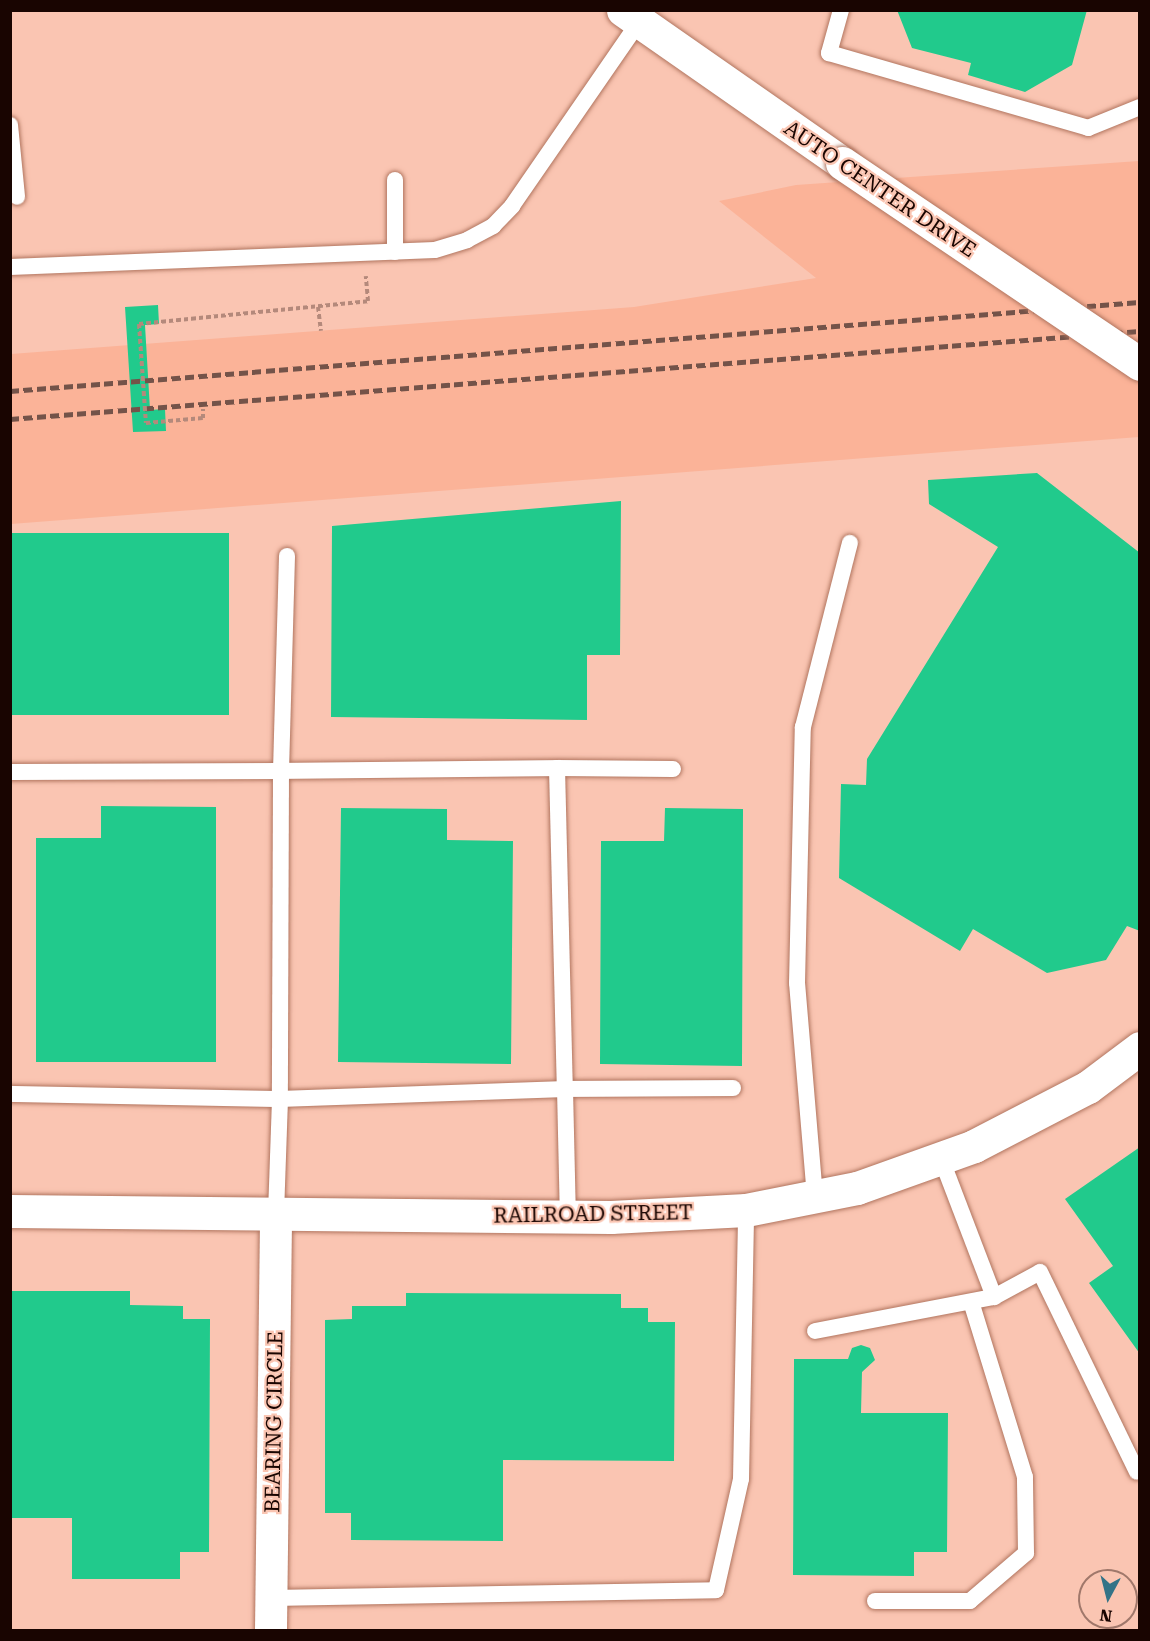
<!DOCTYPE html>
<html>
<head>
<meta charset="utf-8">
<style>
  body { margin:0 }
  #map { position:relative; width:1150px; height:1641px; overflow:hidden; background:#fac5b2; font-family:"Roboto Serif",serif }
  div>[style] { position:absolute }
  .built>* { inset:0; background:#fbb398 }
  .building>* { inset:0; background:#21ca8c; transform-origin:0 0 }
  .path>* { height:4px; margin-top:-2px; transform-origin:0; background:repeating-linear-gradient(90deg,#b4897b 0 4.5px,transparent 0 7.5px) }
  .roads { filter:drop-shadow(0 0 2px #b1755f) drop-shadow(0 0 2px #b1755f) }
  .service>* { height:16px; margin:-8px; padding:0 8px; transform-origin:8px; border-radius:8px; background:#fff }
  .minor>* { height:32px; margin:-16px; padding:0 16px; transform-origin:16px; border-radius:16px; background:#fff }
  .secondary>* { height:33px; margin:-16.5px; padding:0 16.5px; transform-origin:16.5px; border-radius:16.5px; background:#fff }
  .rail>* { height:4.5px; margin-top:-2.25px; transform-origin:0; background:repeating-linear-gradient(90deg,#745349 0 9px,transparent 0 13.5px) }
  .path-bridge>* { height:4px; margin-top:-2px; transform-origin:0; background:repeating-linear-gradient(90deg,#b4897b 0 4.5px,transparent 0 7.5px) }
  .bridges { filter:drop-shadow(0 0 2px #b1755f) drop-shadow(0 0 2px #b1755f) }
  .secondary-bridge>* { height:33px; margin:-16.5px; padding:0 16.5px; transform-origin:16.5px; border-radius:16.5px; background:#fff }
  span { translate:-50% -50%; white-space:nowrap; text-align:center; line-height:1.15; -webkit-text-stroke:4.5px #fac5b2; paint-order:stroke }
  .street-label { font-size:21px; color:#190501 }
  .frame { position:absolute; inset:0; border:12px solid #190501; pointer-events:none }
  .north { position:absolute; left:1078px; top:1569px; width:60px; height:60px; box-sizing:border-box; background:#fac5b2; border:2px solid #a0786b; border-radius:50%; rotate:187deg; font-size:16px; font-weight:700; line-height:24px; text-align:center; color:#190501 }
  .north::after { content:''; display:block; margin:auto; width:21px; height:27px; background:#337387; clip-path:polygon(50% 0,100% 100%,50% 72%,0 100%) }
</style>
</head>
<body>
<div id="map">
  <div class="built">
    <div style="clip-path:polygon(1139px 161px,1139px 437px,11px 524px,11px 354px,634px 307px,816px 278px,719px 201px,796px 185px)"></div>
  </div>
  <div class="building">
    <div style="clip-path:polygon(897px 10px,1087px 10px,1072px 65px,1025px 92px,968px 75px,971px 63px,912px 48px)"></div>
    <div style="clip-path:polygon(158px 305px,159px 324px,145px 325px,150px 410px,165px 409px,166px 431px,133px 432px,125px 307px)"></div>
    <div style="clip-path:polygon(1037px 473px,1140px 553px,1140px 931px,1127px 926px,1106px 960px,1047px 973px,973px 929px,960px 951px,839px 878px,841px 784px,866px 785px,867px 759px,998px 547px,929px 504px,928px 480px)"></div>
    <div style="clip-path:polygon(621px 501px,620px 655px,587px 655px,587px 720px,331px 717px,332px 526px)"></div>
    <div style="left:229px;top:533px;width:182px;height:220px;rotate:90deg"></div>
    <div style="clip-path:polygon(101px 806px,216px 807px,216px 1062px,36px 1062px,36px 838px,101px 838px)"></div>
    <div style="clip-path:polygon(341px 808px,447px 809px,447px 840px,513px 841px,511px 1064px,338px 1062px)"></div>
    <div style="clip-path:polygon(665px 808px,743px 809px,742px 1066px,600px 1064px,601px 841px,664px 841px)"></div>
    <div style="clip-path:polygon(1140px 1147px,1140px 1354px,1089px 1283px,1113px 1266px,1065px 1199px)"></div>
    <div style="clip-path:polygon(10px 1291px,130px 1291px,130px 1305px,183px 1306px,183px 1319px,210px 1319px,209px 1552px,180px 1552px,180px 1579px,72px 1579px,72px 1518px,10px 1518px)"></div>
    <div style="clip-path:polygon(406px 1293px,621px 1294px,621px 1308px,648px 1308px,648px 1322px,675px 1322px,674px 1461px,503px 1460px,503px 1541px,351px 1540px,351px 1513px,325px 1513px,325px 1320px,352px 1319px,352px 1306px,406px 1306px)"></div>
    <div style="clip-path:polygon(861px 1345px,870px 1348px,875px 1360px,862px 1372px,861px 1413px,948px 1413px,947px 1552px,914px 1552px,914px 1576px,793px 1575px,794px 1359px,848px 1359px,852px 1348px)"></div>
  </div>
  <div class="path">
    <div style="left:318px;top:307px;width:24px;rotate:83deg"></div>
    <div style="left:139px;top:324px;width:230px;rotate:-5.7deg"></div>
    <div style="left:368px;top:301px;width:25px;rotate:-95deg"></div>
    <div style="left:146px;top:423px;width:57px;rotate:-5deg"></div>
    <div style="left:203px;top:418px;width:9px;rotate:-90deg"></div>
  </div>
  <div class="roads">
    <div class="service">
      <div style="left:841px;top:10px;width:45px;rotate:105.6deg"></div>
      <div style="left:829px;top:53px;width:270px;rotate:16.1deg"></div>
      <div style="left:1088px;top:128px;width:56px;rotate:-22deg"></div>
      <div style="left:10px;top:125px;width:72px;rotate:84.4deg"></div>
      <div style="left:395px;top:252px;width:72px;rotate:-90deg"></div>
      <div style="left:10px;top:267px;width:425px;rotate:-2.3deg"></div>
      <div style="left:435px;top:250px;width:34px;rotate:-17deg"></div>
      <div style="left:467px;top:240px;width:30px;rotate:-28deg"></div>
      <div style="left:493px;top:226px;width:28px;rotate:-46deg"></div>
      <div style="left:512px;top:206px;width:224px;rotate:-55.4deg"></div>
      <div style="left:287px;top:556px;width:215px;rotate:91.6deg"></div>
      <div style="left:281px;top:771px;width:276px;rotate:-0.6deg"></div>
      <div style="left:557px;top:768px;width:321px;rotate:88.6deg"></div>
      <div style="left:565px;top:1089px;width:168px;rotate:-0.3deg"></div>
      <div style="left:557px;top:768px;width:116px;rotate:0.5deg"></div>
      <div style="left:10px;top:772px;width:271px;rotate:-0.2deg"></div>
      <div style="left:281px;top:771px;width:328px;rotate:90.2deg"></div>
      <div style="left:280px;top:1099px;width:270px;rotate:-178.9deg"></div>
      <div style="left:941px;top:1158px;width:149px;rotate:69.1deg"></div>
      <div style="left:815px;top:1197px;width:215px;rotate:-94.8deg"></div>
      <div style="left:797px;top:983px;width:256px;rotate:-88.7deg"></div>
      <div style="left:803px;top:727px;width:190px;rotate:-75.7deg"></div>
      <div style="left:276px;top:1214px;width:115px;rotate:-88deg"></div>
      <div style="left:280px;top:1099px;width:285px;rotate:-2deg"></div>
      <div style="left:565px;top:1089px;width:128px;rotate:88.7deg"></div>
      <div style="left:815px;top:1331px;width:182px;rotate:-10.8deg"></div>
      <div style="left:994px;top:1297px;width:52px;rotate:-28.5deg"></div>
      <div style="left:1040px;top:1272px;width:222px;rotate:64.1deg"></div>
      <div style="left:271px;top:1598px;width:445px;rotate:-1deg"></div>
      <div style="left:716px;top:1590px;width:114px;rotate:-77.3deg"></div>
      <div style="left:741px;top:1479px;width:269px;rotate:-88.9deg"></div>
      <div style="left:875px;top:1601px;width:95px"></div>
      <div style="left:970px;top:1601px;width:74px;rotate:-40.6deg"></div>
      <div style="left:1026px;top:1553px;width:76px;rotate:-90.8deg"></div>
      <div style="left:1025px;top:1477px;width:183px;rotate:-107.1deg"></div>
    </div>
    <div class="minor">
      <div style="left:271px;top:1630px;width:416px;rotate:-89.3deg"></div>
    </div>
    <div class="secondary">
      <div style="left:623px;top:10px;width:267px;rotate:34.9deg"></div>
      <div style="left:10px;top:1211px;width:601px;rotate:0.57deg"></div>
      <div style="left:611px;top:1217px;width:135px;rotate:-3deg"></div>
      <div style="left:746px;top:1210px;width:113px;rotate:-11.2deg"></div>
      <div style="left:857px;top:1188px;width:124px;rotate:-19.7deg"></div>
      <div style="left:974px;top:1146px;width:128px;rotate:-27.4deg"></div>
      <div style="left:1088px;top:1087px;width:65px;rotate:-36.9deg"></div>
    </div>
  </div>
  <div class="rail">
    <div style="left:10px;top:391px;width:1133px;rotate:-4.5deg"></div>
    <div style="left:10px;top:419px;width:1133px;rotate:-4.45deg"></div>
  </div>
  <div class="path-bridge">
    <div style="left:139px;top:324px;width:99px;rotate:86deg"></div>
  </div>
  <div class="bridges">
    <div class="secondary-bridge">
      <div style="left:842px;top:163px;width:359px;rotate:34deg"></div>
    </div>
  </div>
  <div class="street-label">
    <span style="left:880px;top:189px;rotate:34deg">AUTO CENTER DRIVE</span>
    <span style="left:593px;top:1214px;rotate:-1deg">RAILROAD STREET</span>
    <span style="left:274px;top:1422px;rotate:-89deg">BEARING CIRCLE</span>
  </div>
  <div class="frame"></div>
  <div class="north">N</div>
</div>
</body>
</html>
